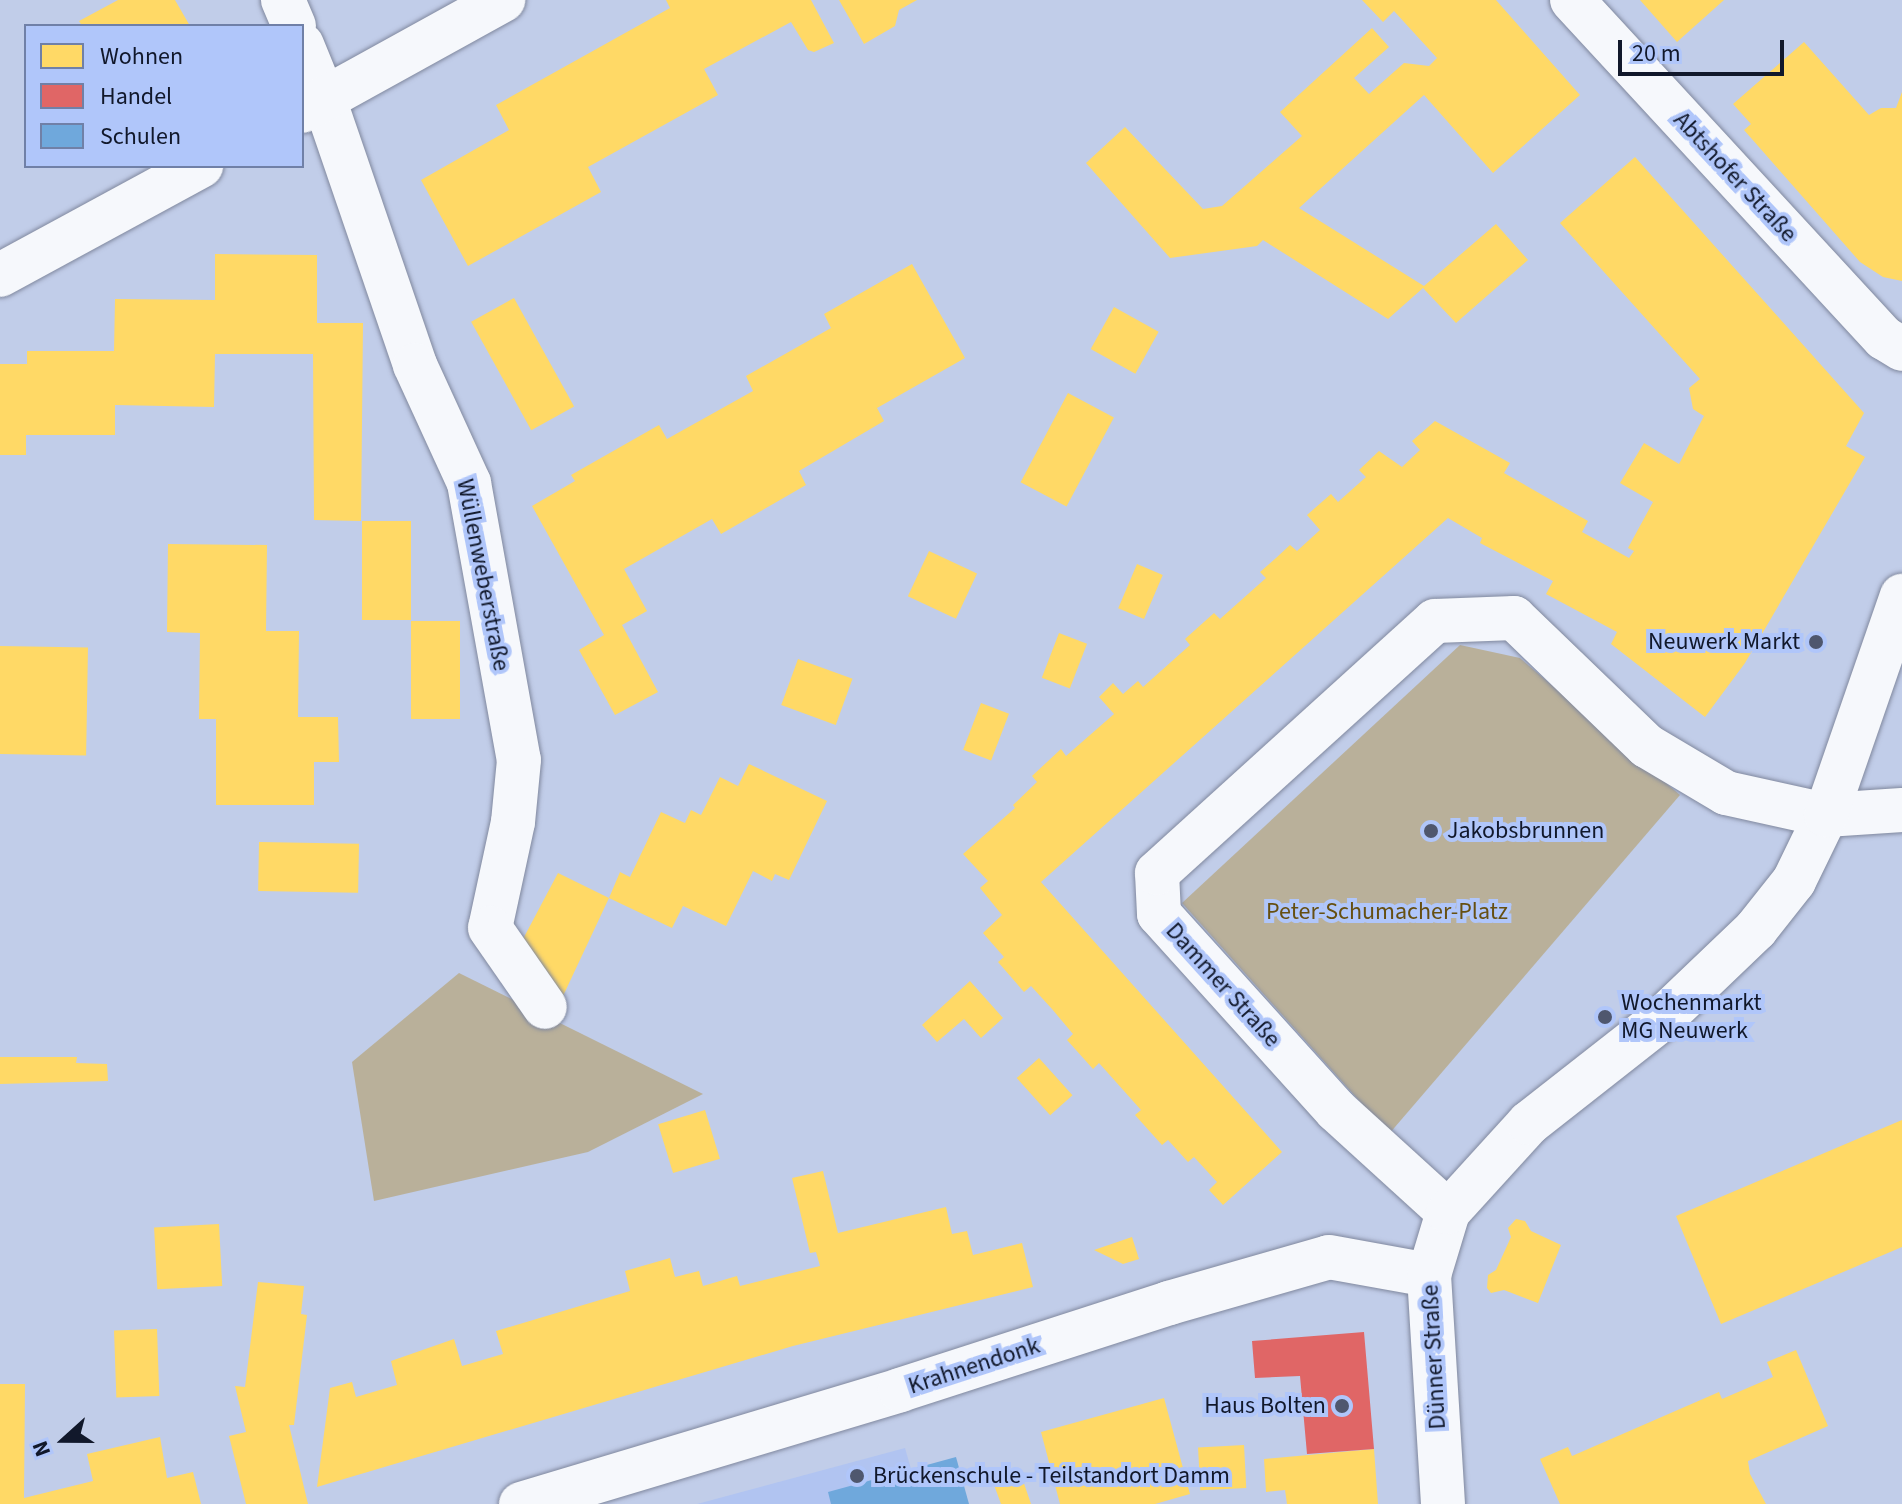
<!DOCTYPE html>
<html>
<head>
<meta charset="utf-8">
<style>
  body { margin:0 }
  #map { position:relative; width:1902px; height:1504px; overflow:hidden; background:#c1cde9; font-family:"Source Sans 3",sans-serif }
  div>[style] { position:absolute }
  .built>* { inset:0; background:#b1c4f1 }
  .green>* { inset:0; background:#b9b09a }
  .homes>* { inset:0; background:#ffd966; transform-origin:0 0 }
  .shops>* { inset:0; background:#e06666 }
  .schools>* { inset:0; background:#6fa8dc }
  .roads { filter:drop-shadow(0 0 2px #80889e) drop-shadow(0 0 2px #80889e) }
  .minor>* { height:44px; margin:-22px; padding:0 22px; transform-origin:22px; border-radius:22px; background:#f6f8fc }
  .dots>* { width:22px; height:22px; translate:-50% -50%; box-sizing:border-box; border:4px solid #b0c6fa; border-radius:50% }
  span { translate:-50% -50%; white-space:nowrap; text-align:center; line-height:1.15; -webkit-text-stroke:8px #b0c6fa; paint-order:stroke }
  .street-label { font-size:24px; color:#11182b }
  .poi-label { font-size:24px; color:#11182b }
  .right { translate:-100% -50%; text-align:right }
  .left { translate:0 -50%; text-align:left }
  .park-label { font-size:24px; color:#664f11 }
  .legend { position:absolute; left:24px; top:24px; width:280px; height:144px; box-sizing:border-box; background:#b0c6fa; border:2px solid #7080a7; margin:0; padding:10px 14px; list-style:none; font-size:24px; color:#11182b }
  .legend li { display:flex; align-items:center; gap:16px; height:40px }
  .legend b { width:40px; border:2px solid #7080a7 }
  .north { position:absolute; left:24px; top:1400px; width:80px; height:80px; -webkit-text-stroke:6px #b0c6fa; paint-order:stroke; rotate:249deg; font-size:22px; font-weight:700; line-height:32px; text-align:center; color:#11182b }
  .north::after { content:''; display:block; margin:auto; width:28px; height:36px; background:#11182b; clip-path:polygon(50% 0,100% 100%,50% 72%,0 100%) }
  .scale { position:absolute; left:1618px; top:40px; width:166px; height:36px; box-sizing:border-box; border:4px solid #11182b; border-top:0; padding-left:10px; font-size:24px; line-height:28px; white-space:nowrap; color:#11182b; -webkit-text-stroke:6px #b0c6fa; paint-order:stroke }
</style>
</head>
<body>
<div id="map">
  <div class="built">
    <div style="clip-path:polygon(905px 1448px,921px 1504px,697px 1504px)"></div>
  </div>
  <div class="green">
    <div style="clip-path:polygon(1460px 645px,1520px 658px,1680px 795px,1389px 1134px,1182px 903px)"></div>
    <div style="clip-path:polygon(459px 973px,703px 1094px,588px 1152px,374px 1201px,352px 1062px)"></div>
  </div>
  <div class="homes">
    <div style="clip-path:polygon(118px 0,175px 0,190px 26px,82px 26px,79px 21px)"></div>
    <div style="clip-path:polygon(666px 0,811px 0,834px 43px,814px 52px,808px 50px,791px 22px,704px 69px,718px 95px,588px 167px,601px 192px,468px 266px,421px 180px,509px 130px,496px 105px,670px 8px)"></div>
    <div style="clip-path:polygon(839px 0,917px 0,899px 10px,895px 26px,864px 44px)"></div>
    <div style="clip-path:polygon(1362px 0,1496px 0,1580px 95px,1493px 173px,1424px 95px,1299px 208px,1424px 286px,1496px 224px,1528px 260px,1456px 323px,1423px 288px,1388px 319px,1263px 240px,1257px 246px,1170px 258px,1086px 163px,1125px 127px,1203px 209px,1222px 206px,1302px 136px,1280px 112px,1372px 28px,1389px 47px,1354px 78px,1369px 94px,1404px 63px,1429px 66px,1437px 58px,1394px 11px,1383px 22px)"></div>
    <div style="clip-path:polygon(1640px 0,1724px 0,1677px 42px)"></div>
    <div style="clip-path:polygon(1804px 42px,1869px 115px,1881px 108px,1896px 108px,1902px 92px,1902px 281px,1883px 277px,1860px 262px,1744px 130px,1751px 124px,1733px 104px)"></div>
    <div style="clip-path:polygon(1635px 157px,1864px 413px,1846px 446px,1865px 457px,1745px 663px,1705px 717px,1611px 644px,1617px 632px,1546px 594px,1553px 581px,1480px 543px,1482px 538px,1448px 518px,1041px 882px,1282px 1152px,1223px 1205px,1209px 1190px,1217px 1182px,1194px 1157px,1188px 1162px,1168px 1140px,1162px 1145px,1135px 1115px,1141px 1110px,1099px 1063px,1093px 1069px,1067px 1040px,1073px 1034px,1052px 1009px,1031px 986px,1024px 992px,998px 962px,1004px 957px,983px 933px,1002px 915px,980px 888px,988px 881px,963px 854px,1015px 808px,1013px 805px,1037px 782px,1032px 776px,1061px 749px,1066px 756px,1114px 714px,1099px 697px,1113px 683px,1123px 694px,1138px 681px,1143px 687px,1190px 645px,1185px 639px,1214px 613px,1220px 619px,1266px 578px,1260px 572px,1276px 558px,1290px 545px,1297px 551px,1320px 530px,1307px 515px,1331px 494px,1338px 502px,1366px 477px,1359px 470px,1379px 451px,1402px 467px,1420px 450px,1412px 441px,1435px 421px,1510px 463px,1504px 473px,1588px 521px,1582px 532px,1629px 558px,1634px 551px,1628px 548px,1653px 502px,1620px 483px,1644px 443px,1679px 464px,1704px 416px,1693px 409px,1689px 388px,1700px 379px,1560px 223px)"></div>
    <div style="clip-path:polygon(215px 254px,317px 255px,317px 323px,363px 323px,361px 521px,314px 520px,313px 354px,215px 354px,214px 407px,115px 405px,115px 435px,26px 435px,26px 455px,0 455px,0 364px,27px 364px,27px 351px,114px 351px,115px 299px,215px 300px)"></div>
    <div style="clip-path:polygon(912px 264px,965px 358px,877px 408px,884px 421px,799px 471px,806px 485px,721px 534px,712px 519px,624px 569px,647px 611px,622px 625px,658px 692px,615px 715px,579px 650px,604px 635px,532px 506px,575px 481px,571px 475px,659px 425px,667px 439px,753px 391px,746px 376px,831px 328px,824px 314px)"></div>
    <div style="left:514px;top:298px;width:124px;height:49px;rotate:61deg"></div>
    <div style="left:1114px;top:307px;width:51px;height:48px;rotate:29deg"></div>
    <div style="left:1068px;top:393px;width:52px;height:101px;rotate:28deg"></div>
    <div style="left:362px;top:521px;width:49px;height:99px"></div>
    <div style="clip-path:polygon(168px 544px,267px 545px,266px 631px,299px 631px,298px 717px,338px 717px,339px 762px,314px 762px,314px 805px,216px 805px,216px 719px,199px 719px,200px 633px,167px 632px)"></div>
    <div style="left:929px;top:551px;width:53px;height:50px;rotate:25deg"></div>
    <div style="left:1137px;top:564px;width:28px;height:48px;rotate:23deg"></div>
    <div style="left:411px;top:621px;width:49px;height:98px"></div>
    <div style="left:1059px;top:633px;width:30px;height:48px;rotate:21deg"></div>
    <div style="left:0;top:646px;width:88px;height:108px;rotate:1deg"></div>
    <div style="left:798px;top:659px;width:58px;height:49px;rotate:20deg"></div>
    <div style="left:981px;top:703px;width:30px;height:50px;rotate:21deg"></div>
    <div style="clip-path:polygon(749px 764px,827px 801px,789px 880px,775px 874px,772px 881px,753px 871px,726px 926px,683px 906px,672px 928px,609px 898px,620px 872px,630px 877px,661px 812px,685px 823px,691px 810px,701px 815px,720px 777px,738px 786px)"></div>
    <div style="left:259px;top:842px;width:100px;height:49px;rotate:1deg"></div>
    <div style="clip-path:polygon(558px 873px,609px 898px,563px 996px,523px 939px)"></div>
    <div style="clip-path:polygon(970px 981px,1003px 1018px,981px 1038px,964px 1019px,937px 1042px,922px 1025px)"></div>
    <div style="clip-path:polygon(0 1057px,77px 1057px,76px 1063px,107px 1064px,108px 1081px,0 1084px)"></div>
    <div style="left:1039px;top:1058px;width:50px;height:30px;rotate:48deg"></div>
    <div style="left:705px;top:1110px;width:51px;height:49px;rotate:73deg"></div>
    <div style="clip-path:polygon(1902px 1120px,1902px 1247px,1721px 1324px,1676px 1216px)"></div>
    <div style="clip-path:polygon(823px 1171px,838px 1233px,946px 1207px,952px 1234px,967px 1231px,973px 1255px,1022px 1243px,1033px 1287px,793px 1346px,317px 1487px,330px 1388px,352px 1382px,356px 1397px,397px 1385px,391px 1361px,454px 1339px,462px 1366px,503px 1354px,496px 1331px,630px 1291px,625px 1271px,670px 1258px,675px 1277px,699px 1271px,703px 1286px,737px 1276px,740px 1286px,820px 1266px,816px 1252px,810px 1253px,792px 1178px)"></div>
    <div style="clip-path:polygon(1516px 1219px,1525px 1221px,1531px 1231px,1561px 1245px,1538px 1303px,1504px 1290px,1491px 1293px,1487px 1288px,1488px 1275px,1496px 1270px,1511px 1237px,1508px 1228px)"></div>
    <div style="left:219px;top:1224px;width:62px;height:65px;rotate:87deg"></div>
    <div style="clip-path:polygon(1132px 1237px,1139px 1259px,1123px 1264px,1094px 1250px)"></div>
    <div style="clip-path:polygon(258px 1282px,304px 1286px,301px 1314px,307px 1315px,294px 1425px,289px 1425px,308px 1504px,246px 1504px,229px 1436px,246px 1432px,235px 1386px,245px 1387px)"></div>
    <div style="left:157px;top:1329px;width:67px;height:43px;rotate:88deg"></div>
    <div style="clip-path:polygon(1796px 1350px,1828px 1426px,1748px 1461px,1750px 1474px,1766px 1504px,1560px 1504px,1540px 1459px,1568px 1447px,1572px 1456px,1719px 1392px,1722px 1399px,1773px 1377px,1767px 1362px)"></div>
    <div style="clip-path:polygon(0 1384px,25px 1384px,24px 1498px,93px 1481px,87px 1454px,160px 1437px,167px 1478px,193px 1472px,201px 1504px,0 1504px)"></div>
    <div style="clip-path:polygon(1164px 1398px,1190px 1494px,1155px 1504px,1060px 1504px,1041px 1432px)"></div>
    <div style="left:1244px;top:1445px;width:43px;height:46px;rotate:87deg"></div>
    <div style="clip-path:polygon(1374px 1449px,1378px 1504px,1287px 1504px,1285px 1490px,1266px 1492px,1264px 1459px)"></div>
    <div style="clip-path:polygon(1020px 1472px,1031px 1504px,1001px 1504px,993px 1482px)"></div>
  </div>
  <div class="shops">
    <div style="clip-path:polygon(1364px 1332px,1374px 1449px,1307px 1454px,1300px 1376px,1255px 1378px,1252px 1341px)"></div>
  </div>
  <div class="schools">
    <div style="clip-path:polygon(956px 1457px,969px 1504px,831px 1504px,828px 1492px)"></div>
  </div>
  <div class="roads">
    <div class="minor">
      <div style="left:283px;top:0;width:28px;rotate:67deg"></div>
      <div style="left:1572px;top:0;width:460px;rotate:47.3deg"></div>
      <div style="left:1884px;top:338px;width:21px;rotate:31deg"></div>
      <div style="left:302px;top:45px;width:58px;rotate:67.8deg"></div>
      <div style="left:324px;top:99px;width:281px;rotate:71.1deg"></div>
      <div style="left:415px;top:365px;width:130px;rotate:65.4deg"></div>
      <div style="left:469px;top:483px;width:281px;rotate:79.8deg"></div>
      <div style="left:519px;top:760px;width:62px;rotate:95.5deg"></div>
      <div style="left:513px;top:822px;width:108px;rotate:102.2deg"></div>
      <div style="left:490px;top:928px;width:96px;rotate:55.2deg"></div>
      <div style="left:302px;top:111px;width:230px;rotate:-28.9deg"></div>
      <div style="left:0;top:275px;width:229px;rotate:-28.5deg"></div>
      <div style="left:1448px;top:1212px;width:151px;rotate:-137.7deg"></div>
      <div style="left:1336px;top:1110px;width:264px;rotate:-132.1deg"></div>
      <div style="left:1159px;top:914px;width:41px;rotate:-92.8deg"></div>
      <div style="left:1157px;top:873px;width:375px;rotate:-42.2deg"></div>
      <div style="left:1435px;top:621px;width:79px;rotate:-2.2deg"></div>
      <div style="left:1514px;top:618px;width:185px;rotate:43.9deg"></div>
      <div style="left:1647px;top:746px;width:92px;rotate:30.7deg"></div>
      <div style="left:1726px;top:793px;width:102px;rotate:12.4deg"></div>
      <div style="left:1826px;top:815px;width:76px;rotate:-3.8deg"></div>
      <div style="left:521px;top:1504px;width:396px;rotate:-16.7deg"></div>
      <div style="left:900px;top:1390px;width:283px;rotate:-17.9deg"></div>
      <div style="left:1169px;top:1303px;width:166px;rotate:-16deg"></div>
      <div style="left:1329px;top:1257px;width:102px;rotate:10.2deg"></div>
      <div style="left:1443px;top:1504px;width:229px;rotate:-93.5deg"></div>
      <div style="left:1429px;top:1275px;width:66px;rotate:-73.2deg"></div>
      <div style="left:1448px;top:1212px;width:120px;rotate:-47.7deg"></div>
      <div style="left:1529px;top:1123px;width:170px;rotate:-38.1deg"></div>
      <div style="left:1663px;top:1018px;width:129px;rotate:-43.7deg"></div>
      <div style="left:1756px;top:929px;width:61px;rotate:-51.6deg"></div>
      <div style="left:1794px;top:881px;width:73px;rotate:-64.1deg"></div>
      <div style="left:1826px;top:815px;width:232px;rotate:-70.9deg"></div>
    </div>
  </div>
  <div class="dots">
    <div style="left:1816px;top:642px;background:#4f576e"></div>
    <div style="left:1431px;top:831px;background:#4f576e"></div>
    <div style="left:1605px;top:1017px;background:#4f576e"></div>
    <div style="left:1342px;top:1406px;background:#4f576e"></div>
    <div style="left:857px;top:1476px;background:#4f576e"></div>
  </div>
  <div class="street-label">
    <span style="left:1735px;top:177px;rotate:47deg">Abtshofer Straße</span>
    <span style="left:483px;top:575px;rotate:79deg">Wüllenweberstraße</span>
    <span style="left:1223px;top:985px;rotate:48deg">Dammer Straße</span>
    <span style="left:1434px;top:1357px;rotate:-93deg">Dünner Straße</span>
    <span style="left:974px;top:1366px;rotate:-18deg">Krahnendonk</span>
  </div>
  <div class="poi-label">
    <span class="right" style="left:1800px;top:642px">Neuwerk Markt</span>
    <span class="left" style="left:1447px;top:831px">Jakobsbrunnen</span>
    <span class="left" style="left:1621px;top:1017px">Wochenmarkt<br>MG Neuwerk</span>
    <span class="right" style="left:1326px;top:1406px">Haus Bolten</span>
    <span class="left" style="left:873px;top:1476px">Brückenschule - Teilstandort Damm</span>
  </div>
  <div class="park-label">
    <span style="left:1387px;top:912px">Peter-Schumacher-Platz</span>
  </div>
  <ul class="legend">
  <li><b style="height:22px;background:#ffd966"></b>Wohnen</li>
  <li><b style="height:22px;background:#e06666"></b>Handel</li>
  <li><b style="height:22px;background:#6fa8dc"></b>Schulen</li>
  </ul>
  <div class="north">N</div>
  <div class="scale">20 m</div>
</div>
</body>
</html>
